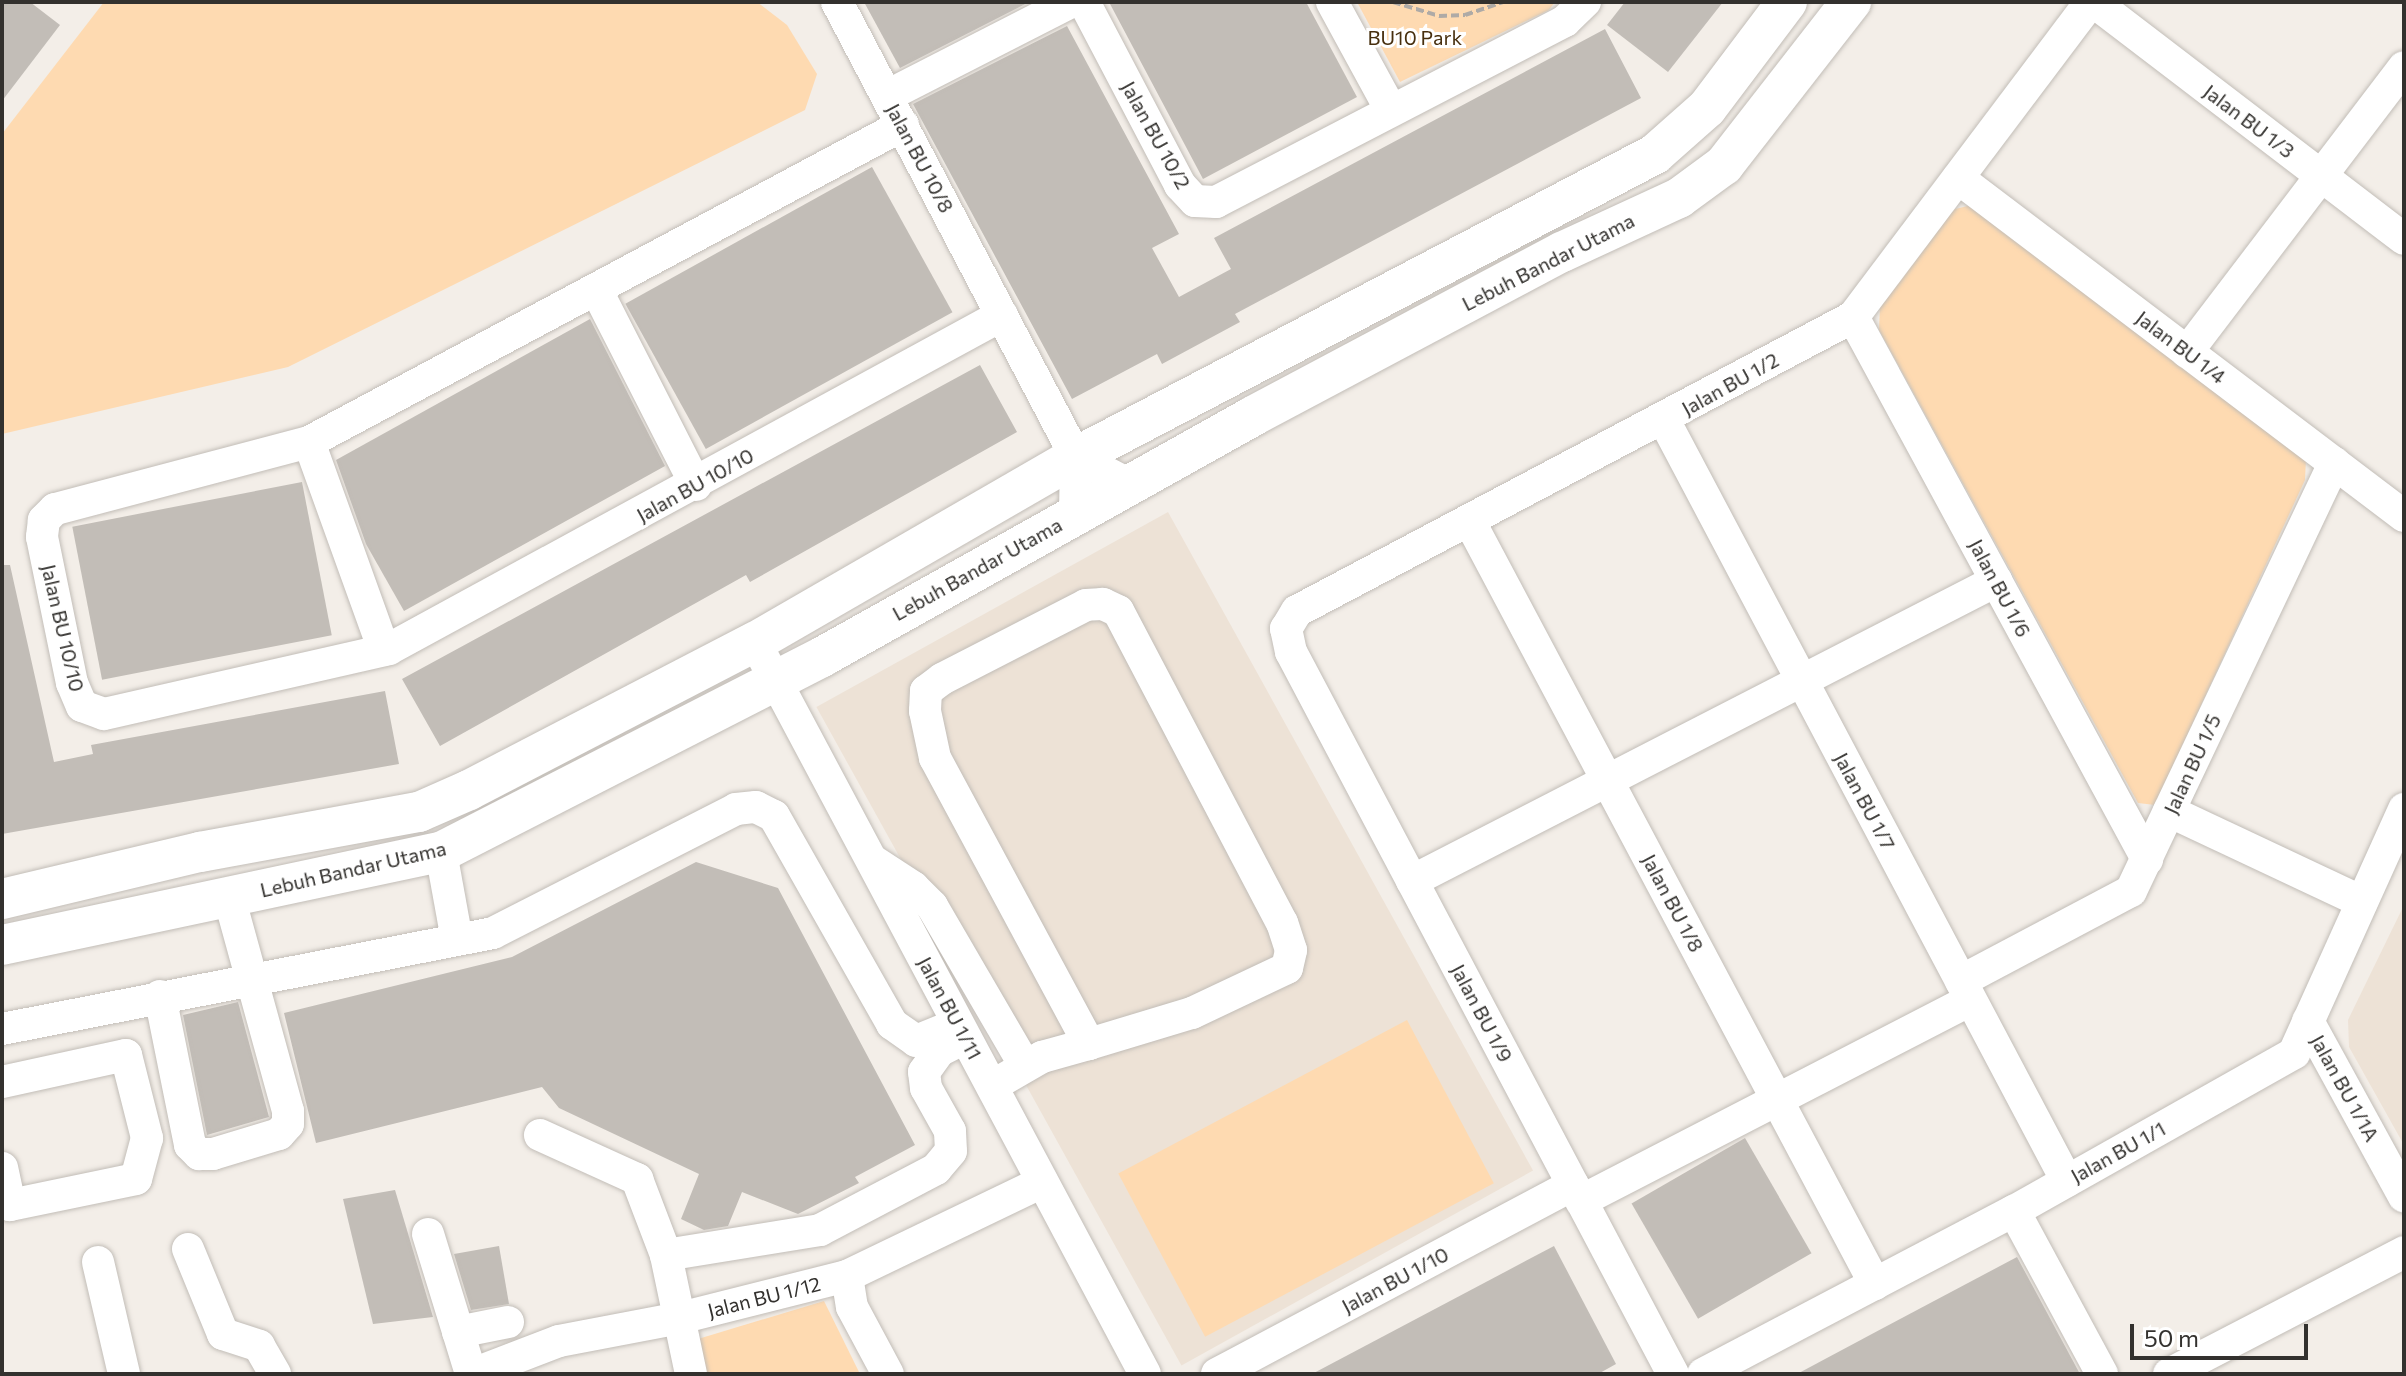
<!DOCTYPE html>
<html>
<head>
<meta charset="utf-8">
<style>
  body { margin:0 }
  #map { position:relative; width:2406px; height:1376px; overflow:hidden; background:#f3eee8; font-family:Commissioner,sans-serif }
  div>[style] { position:absolute }
  .built>* { inset:0; background:#ede2d6; transform-origin:0 0 }
  .green>* { inset:0; background:#fedab1; transform-origin:0 0 }
  .building>* { inset:0; background:#c2bdb7; transform-origin:0 0 }
  .path>* { height:4px; margin-top:-2px; transform-origin:0; background:repeating-linear-gradient(90deg,#aeaaa6 0 8px,transparent 0 12px) }
  .roads { filter:drop-shadow(0 0 2px #c2bdb7) drop-shadow(0 0 2px #c2bdb7) }
  .minor>* { height:32px; margin:-16px; padding:0 16px; transform-origin:16px; border-radius:16px; background:#fff }
  .major>* { height:40px; margin:-20px; padding:0 20px; transform-origin:20px; border-radius:20px; background:#fff }
  span { translate:-50% -50%; white-space:nowrap; text-align:center; line-height:1.15; -webkit-text-stroke:6px #fff; paint-order:stroke }
  .park-label { font-size:20px; color:#472f0e }
  .street-label { font-size:20px; color:#33312e }
  .frame { position:absolute; inset:0; border:4px solid #33312e; pointer-events:none }
  .scale { position:absolute; left:2130px; top:1324px; width:178px; height:36px; box-sizing:border-box; border:4px solid #33312e; border-top:0; padding-left:10px; font-size:24px; line-height:28px; white-space:nowrap; color:#33312e; -webkit-text-stroke:6px #fff; paint-order:stroke }
</style>
</head>
<body>
<div id="map">
  <div class="built">
    <div style="left:1168px;top:512px;width:753px;height:402px;rotate:61deg"></div>
    <div style="clip-path:polygon(2404px 905px,2404px 1145px,2349px 1047px,2348px 1020px)"></div>
  </div>
  <div class="green">
    <div style="clip-path:polygon(104px 2px,757px 2px,787px 25px,817px 74px,805px 110px,288px 367px,2px 434px,2px 134px)"></div>
    <div style="clip-path:polygon(1357px 2px,1555px 2px,1549px 10px,1400px 82px)"></div>
    <div style="clip-path:polygon(1976px 204px,2306px 458px,2305px 480px,2155px 805px,2138px 803px,1879px 330px,1880px 306px,1947px 211px)"></div>
    <div style="left:1407px;top:1020px;width:185px;height:327px;rotate:62deg"></div>
    <div style="clip-path:polygon(824px 1301px,860px 1374px,707px 1374px,698px 1339px)"></div>
  </div>
  <div class="building">
    <div style="clip-path:polygon(2px 2px,30px 2px,60px 25px,2px 101px)"></div>
    <div style="clip-path:polygon(864px 2px,1029px 2px,900px 68px)"></div>
    <div style="clip-path:polygon(1109px 2px,1306px 2px,1357px 97px,1203px 179px)"></div>
    <div style="clip-path:polygon(1625px 2px,1723px 2px,1668px 72px,1607px 25px)"></div>
    <div style="clip-path:polygon(1067px 26px,1179px 234px,1152px 248px,1179px 297px,1231px 269px,1214px 238px,1605px 29px,1641px 98px,1235px 314px,1240px 322px,1162px 364px,1157px 354px,1072px 399px,913px 104px)"></div>
    <div style="left:872px;top:167px;width:166px;height:282px;rotate:61deg"></div>
    <div style="clip-path:polygon(590px 319px,665px 466px,404px 611px,366px 544px,336px 460px)"></div>
    <div style="clip-path:polygon(980px 365px,1017px 432px,750px 582px,746px 575px,440px 746px,402px 679px)"></div>
    <div style="left:302px;top:482px;width:156px;height:234px;rotate:79deg"></div>
    <div style="clip-path:polygon(2px 565px,10px 565px,54px 762px,93px 754px,91px 745px,385px 691px,399px 764px,2px 834px)"></div>
    <div style="clip-path:polygon(696px 862px,778px 888px,915px 1145px,855px 1177px,859px 1183px,798px 1214px,742px 1192px,728px 1226px,704px 1230px,681px 1219px,699px 1174px,559px 1108px,542px 1087px,316px 1143px,284px 1013px,512px 957px)"></div>
    <div style="clip-path:polygon(238px 1002px,269px 1117px,207px 1135px,183px 1015px)"></div>
    <div style="left:1745px;top:1138px;width:133px;height:131px;rotate:60deg"></div>
    <div style="clip-path:polygon(395px 1190px,433px 1317px,373px 1324px,343px 1199px)"></div>
    <div style="clip-path:polygon(499px 1246px,509px 1304px,471px 1310px,454px 1254px)"></div>
    <div style="clip-path:polygon(1554px 1246px,1616px 1364px,1598px 1374px,1312px 1374px)"></div>
    <div style="clip-path:polygon(2017px 1257px,2080px 1374px,1797px 1374px,1885px 1327px)"></div>
  </div>
  <div class="path">
    <div style="left:1393px;top:2px;width:48px;rotate:16.9deg"></div>
    <div style="left:1439px;top:16px;width:26px;rotate:-2deg"></div>
    <div style="left:1465px;top:15px;width:40px;rotate:-18.9deg"></div>
  </div>
  <div class="roads">
    <div class="minor">
      <div style="left:837px;top:2px;width:514px;rotate:62.29deg"></div>
      <div style="left:1076px;top:457px;width:58px;rotate:91deg"></div>
      <div style="left:1084px;top:2px;width:207px;rotate:62.3deg"></div>
      <div style="left:1180px;top:185px;width:22px;rotate:47deg"></div>
      <div style="left:1195px;top:201px;width:21px;rotate:3deg"></div>
      <div style="left:1216px;top:202px;width:393px;rotate:-27.4deg"></div>
      <div style="left:1565px;top:21px;width:28px;rotate:-44deg"></div>
      <div style="left:1332px;top:2px;width:123px;rotate:61.4deg"></div>
      <div style="left:2094px;top:2px;width:390px;rotate:37.4deg"></div>
      <div style="left:887px;top:96px;width:207px;rotate:-27.1deg"></div>
      <div style="left:903px;top:125px;width:673px;rotate:151.91deg"></div>
      <div style="left:309px;top:442px;width:263px;rotate:165.2deg"></div>
      <div style="left:55px;top:509px;width:16px;rotate:135deg"></div>
      <div style="left:44px;top:520px;width:17px;rotate:97deg"></div>
      <div style="left:42px;top:537px;width:149px;rotate:78.4deg"></div>
      <div style="left:72px;top:683px;width:25px;rotate:67deg"></div>
      <div style="left:82px;top:706px;width:23px;rotate:20deg"></div>
      <div style="left:104px;top:714px;width:292px;rotate:-12.8deg"></div>
      <div style="left:389px;top:649px;width:698px;rotate:-28.58deg"></div>
      <div style="left:1958px;top:178px;width:560px;rotate:37.16deg"></div>
      <div style="left:596px;top:289px;width:220px;rotate:63deg"></div>
      <div style="left:1853px;top:317px;width:617px;rotate:61.52deg"></div>
      <div style="left:2187px;top:352px;width:358px;rotate:-52.7deg"></div>
      <div style="left:1664px;top:420px;width:861px;rotate:62.1deg"></div>
      <div style="left:309px;top:442px;width:221px;rotate:70.2deg"></div>
      <div style="left:1076px;top:457px;width:61px;rotate:27.4deg"></div>
      <div style="left:1470px;top:522px;width:863px;rotate:62.01deg"></div>
      <div style="left:755px;top:642px;width:829px;rotate:61.95deg"></div>
      <div style="left:2169px;top:811px;width:213px;rotate:25.2deg"></div>
      <div style="left:441px;top:852px;width:89px;rotate:79.7deg"></div>
      <div style="left:873px;top:861px;width:48px;rotate:33deg"></div>
      <div style="left:913px;top:887px;width:27px;rotate:45deg"></div>
      <div style="left:932px;top:906px;width:185px;rotate:59.8deg"></div>
      <div style="left:1412px;top:881px;width:657px;rotate:-27.19deg"></div>
      <div style="left:1961px;top:981px;width:192px;rotate:-27.9deg"></div>
      <div style="left:2131px;top:891px;width:474px;rotate:-64.6deg"></div>
      <div style="left:160px;top:996px;width:152px;rotate:78.6deg"></div>
      <div style="left:190px;top:1145px;width:13px;rotate:45deg"></div>
      <div style="left:199px;top:1154px;width:14px"></div>
      <div style="left:213px;top:1154px;width:69px;rotate:-16.9deg"></div>
      <div style="left:279px;top:1134px;width:13px;rotate:-48deg"></div>
      <div style="left:288px;top:1124px;width:13px;rotate:-90deg"></div>
      <div style="left:288px;top:1111px;width:222px;rotate:-105.4deg"></div>
      <div style="left:2308px;top:1021px;width:200px;rotate:61.3deg"></div>
      <div style="left:2px;top:1029px;width:500px;rotate:-11.06deg"></div>
      <div style="left:493px;top:933px;width:273px;rotate:-27deg"></div>
      <div style="left:736px;top:809px;width:20px;rotate:-6deg"></div>
      <div style="left:756px;top:807px;width:20px;rotate:27deg"></div>
      <div style="left:774px;top:816px;width:239px;rotate:60.4deg"></div>
      <div style="left:892px;top:1024px;width:29px;rotate:35deg"></div>
      <div style="left:916px;top:1041px;width:45px;rotate:-22deg"></div>
      <div style="left:2px;top:1082px;width:127px;rotate:-12.3deg"></div>
      <div style="left:126px;top:1055px;width:86px;rotate:75.8deg"></div>
      <div style="left:147px;top:1138px;width:42px;rotate:105deg"></div>
      <div style="left:136px;top:1179px;width:129px;rotate:168.3deg"></div>
      <div style="left:10px;top:1205px;width:38px;rotate:-102deg"></div>
      <div style="left:992px;top:1086px;width:58px;rotate:-30.1deg"></div>
      <div style="left:1042px;top:1057px;width:49px;rotate:-15.5deg"></div>
      <div style="left:1089px;top:1044px;width:108px;rotate:-16.8deg"></div>
      <div style="left:1192px;top:1013px;width:105px;rotate:-25.3deg"></div>
      <div style="left:1287px;top:968px;width:18px;rotate:-77deg"></div>
      <div style="left:1291px;top:950px;width:28px;rotate:-108deg"></div>
      <div style="left:1282px;top:923px;width:352px;rotate:-117.7deg"></div>
      <div style="left:1118px;top:611px;width:17px;rotate:-155deg"></div>
      <div style="left:1103px;top:604px;width:17px;rotate:177deg"></div>
      <div style="left:1086px;top:605px;width:162px;rotate:152.8deg"></div>
      <div style="left:942px;top:679px;width:20px;rotate:143deg"></div>
      <div style="left:926px;top:691px;width:20px;rotate:93deg"></div>
      <div style="left:925px;top:711px;width:48px;rotate:78deg"></div>
      <div style="left:935px;top:758px;width:325px;rotate:61.7deg"></div>
      <div style="left:540px;top:1135px;width:107px;rotate:24.4deg"></div>
      <div style="left:637px;top:1179px;width:81px;rotate:69.1deg"></div>
      <div style="left:1581px;top:1201px;width:438px;rotate:-27.3deg"></div>
      <div style="left:2014px;top:1211px;width:185px;rotate:61.6deg"></div>
      <div style="left:428px;top:1234px;width:146px;rotate:72.9deg"></div>
      <div style="left:188px;top:1249px;width:92px;rotate:67.6deg"></div>
      <div style="left:223px;top:1334px;width:38px;rotate:18deg"></div>
      <div style="left:259px;top:1346px;width:32px;rotate:60deg"></div>
      <div style="left:98px;top:1262px;width:115px;rotate:76.9deg"></div>
      <div style="left:847px;top:1276px;width:31px;rotate:81deg"></div>
      <div style="left:852px;top:1307px;width:76px;rotate:61.8deg"></div>
      <div style="left:458px;top:1332px;width:51px;rotate:-11.3deg"></div>
      <div style="left:473px;top:1374px;width:92px;rotate:-21deg"></div>
      <div style="left:559px;top:1341px;width:123px;rotate:-10.8deg"></div>
      <div style="left:680px;top:1318px;width:172px;rotate:-14.1deg"></div>
      <div style="left:847px;top:1276px;width:216px;rotate:-25.7deg"></div>
      <div style="left:691px;top:1374px;width:122px;rotate:-101.9deg"></div>
      <div style="left:666px;top:1255px;width:156px;rotate:-9.2deg"></div>
      <div style="left:820px;top:1230px;width:131px;rotate:-27.7deg"></div>
      <div style="left:936px;top:1169px;width:23px;rotate:-50deg"></div>
      <div style="left:951px;top:1151px;width:20px;rotate:-93deg"></div>
      <div style="left:950px;top:1131px;width:49px;rotate:-119.2deg"></div>
      <div style="left:926px;top:1088px;width:16px;rotate:-97deg"></div>
      <div style="left:924px;top:1072px;width:26px;rotate:-54deg"></div>
      <div style="left:939px;top:1051px;width:28px;rotate:-27deg"></div>
      <div style="left:1217px;top:1374px;width:403px;rotate:-28deg"></div>
      <div style="left:1673px;top:1374px;width:817px;rotate:-117.88deg"></div>
      <div style="left:1291px;top:652px;width:24px;rotate:-102deg"></div>
      <div style="left:1286px;top:629px;width:21px;rotate:-59deg"></div>
      <div style="left:1297px;top:611px;width:629px;rotate:-27.87deg"></div>
      <div style="left:1853px;top:317px;width:394px;rotate:-53deg"></div>
      <div style="left:1703px;top:1374px;width:351px;rotate:-27.7deg"></div>
      <div style="left:2014px;top:1211px;width:322px;rotate:-29.4deg"></div>
      <div style="left:2294px;top:1053px;width:268px;rotate:-65.7deg"></div>
      <div style="left:2169px;top:1374px;width:265px;rotate:-27.4deg"></div>
    </div>
    <div class="major">
      <div style="left:2px;top:899px;width:204px;rotate:-13.4deg"></div>
      <div style="left:200px;top:852px;width:223px;rotate:-10.4deg"></div>
      <div style="left:419px;top:812px;width:55px;rotate:-23.7deg"></div>
      <div style="left:469px;top:790px;width:322px;rotate:-27.4deg"></div>
      <div style="left:755px;top:642px;width:370px;rotate:-30deg"></div>
      <div style="left:1076px;top:457px;width:653px;rotate:-27.62deg"></div>
      <div style="left:1655px;top:154px;width:69px;rotate:-41.5deg"></div>
      <div style="left:1707px;top:108px;width:133px;rotate:-53deg"></div>
      <div style="left:2px;top:945px;width:449px;rotate:-12deg"></div>
      <div style="left:441px;top:852px;width:428px;rotate:-27.1deg"></div>
      <div style="left:822px;top:657px;width:494px;rotate:-29.2deg"></div>
      <div style="left:1253px;top:416px;width:350px;rotate:-28deg"></div>
      <div style="left:1562px;top:252px;width:129px;rotate:-24.8deg"></div>
      <div style="left:1679px;top:198px;width:56px;rotate:-36.3deg"></div>
      <div style="left:1724px;top:165px;width:207px;rotate:-52.1deg"></div>
    </div>
  </div>
  <div class="park-label">
    <span style="left:1415px;top:37px">BU10 Park</span>
  </div>
  <div class="street-label">
    <span style="left:2249px;top:121px;rotate:37deg">Jalan BU 1/3</span>
    <span style="left:1156px;top:135px;rotate:61deg">Jalan BU 10/2</span>
    <span style="left:920px;top:158px;rotate:62deg">Jalan BU 10/8</span>
    <span style="left:1548px;top:262px;rotate:-27deg">Lebuh Bandar Utama</span>
    <span style="left:2181px;top:347px;rotate:37deg">Jalan BU 1/4</span>
    <span style="left:1730px;top:384px;rotate:-29deg">Jalan BU 1/2</span>
    <span style="left:695px;top:485px;rotate:-29deg">Jalan BU 10/10</span>
    <span style="left:977px;top:569px;rotate:-29deg">Lebuh Bandar Utama</span>
    <span style="left:2000px;top:588px;rotate:62deg">Jalan BU 1/6</span>
    <span style="left:63px;top:628px;rotate:77deg">Jalan BU 10/10</span>
    <span style="left:2192px;top:764px;rotate:-65deg">Jalan BU 1/5</span>
    <span style="left:1865px;top:801px;rotate:62deg">Jalan BU 1/7</span>
    <span style="left:353px;top:869px;rotate:-13deg">Lebuh Bandar Utama</span>
    <span style="left:1673px;top:903px;rotate:62deg">Jalan BU 1/8</span>
    <span style="left:950px;top:1008px;rotate:62deg">Jalan BU 1/11</span>
    <span style="left:1482px;top:1013px;rotate:62deg">Jalan BU 1/9</span>
    <span style="left:2345px;top:1088px;rotate:61deg">Jalan BU 1/1A</span>
    <span style="left:2118px;top:1152px;rotate:-29deg">Jalan BU 1/1</span>
    <span style="left:1395px;top:1280px;rotate:-28deg">Jalan BU 1/10</span>
    <span style="left:764px;top:1297px;rotate:-14deg">Jalan BU 1/12</span>
  </div>
  <div class="frame"></div>
  <div class="scale">50 m</div>
</div>
</body>
</html>
